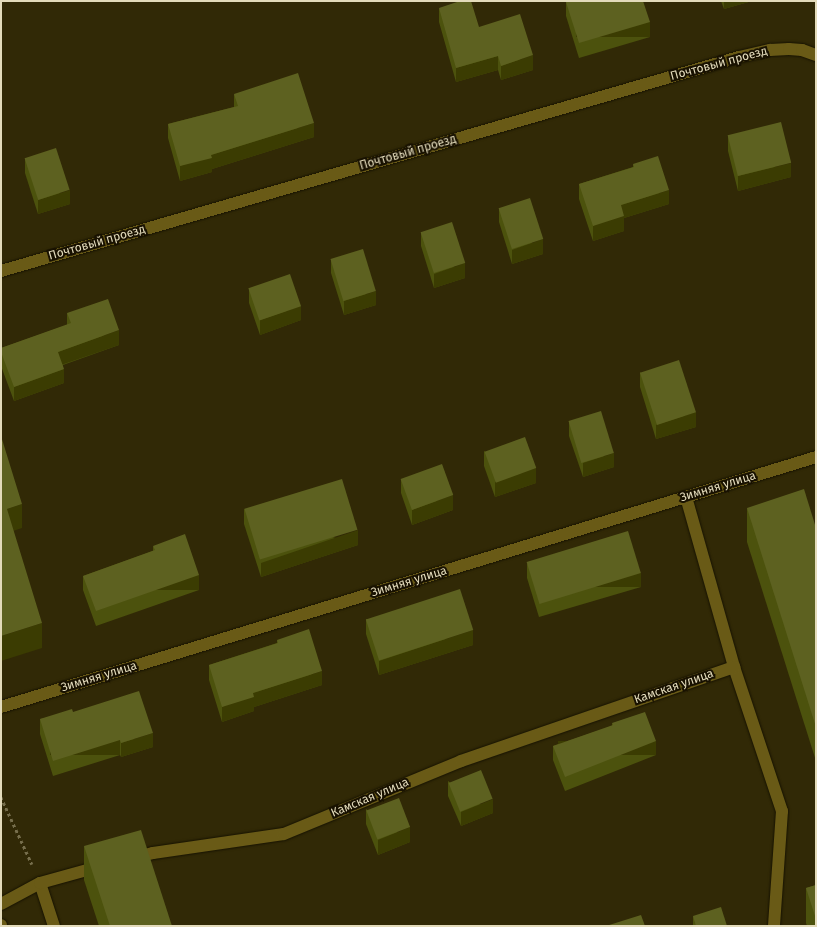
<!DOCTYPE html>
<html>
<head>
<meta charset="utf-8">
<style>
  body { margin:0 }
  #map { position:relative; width:817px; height:927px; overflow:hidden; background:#312906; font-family:"Fira Sans",sans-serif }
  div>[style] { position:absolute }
  .path>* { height:2.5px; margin-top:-1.25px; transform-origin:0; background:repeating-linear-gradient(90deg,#766e4c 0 3px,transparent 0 6px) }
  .roads { filter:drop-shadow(0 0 1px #161201) drop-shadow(0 0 1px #161201) }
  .service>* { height:12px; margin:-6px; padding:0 6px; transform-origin:6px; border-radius:6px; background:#695a16 }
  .minor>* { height:12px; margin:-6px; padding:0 6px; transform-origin:6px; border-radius:6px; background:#695a16 }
  .wall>* { inset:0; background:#4c520d }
  .shaded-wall>* { inset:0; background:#3b3c02; transform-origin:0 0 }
  .building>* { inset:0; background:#5d6120; transform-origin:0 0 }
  span { translate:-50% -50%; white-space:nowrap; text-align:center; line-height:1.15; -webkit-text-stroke:4px #181100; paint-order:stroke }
  .street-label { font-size:12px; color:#e3dbbb }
  .frame { position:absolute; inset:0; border:2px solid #e3dbbb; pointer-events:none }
</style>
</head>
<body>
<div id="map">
  <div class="path">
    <div style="left:1px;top:797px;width:74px;rotate:65.2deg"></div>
  </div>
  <div class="roads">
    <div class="service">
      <div style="left:40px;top:883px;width:45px;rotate:72deg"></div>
    </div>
    <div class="minor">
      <div style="left:1px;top:271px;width:768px;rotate:-16.17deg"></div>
      <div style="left:739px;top:57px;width:32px;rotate:-13deg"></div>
      <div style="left:770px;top:50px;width:19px;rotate:-3deg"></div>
      <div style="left:789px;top:49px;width:13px;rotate:4deg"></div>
      <div style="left:802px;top:50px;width:15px;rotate:20deg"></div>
      <div style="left:686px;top:497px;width:177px;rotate:74.2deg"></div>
      <div style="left:734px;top:667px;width:152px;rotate:71.6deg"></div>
      <div style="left:782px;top:811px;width:115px;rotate:94deg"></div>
      <div style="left:1px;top:707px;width:852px;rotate:-17.05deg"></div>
      <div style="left:133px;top:858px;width:21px;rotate:-14deg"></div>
      <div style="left:153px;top:853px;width:132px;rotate:-8.3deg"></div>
      <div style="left:284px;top:834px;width:191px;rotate:-22.4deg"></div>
      <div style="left:461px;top:761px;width:289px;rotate:-19deg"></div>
      <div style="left:1px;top:904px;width:44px;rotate:-28.3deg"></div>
      <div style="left:40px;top:883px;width:60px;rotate:-15.4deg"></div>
      <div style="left:1px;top:925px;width:1px;rotate:90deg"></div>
    </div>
  </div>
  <div class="wall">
    <div style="clip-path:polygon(721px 1px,752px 1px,724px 9px)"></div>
    <div style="clip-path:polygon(566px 2px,650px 37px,579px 58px,566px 16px)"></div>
    <div style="clip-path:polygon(439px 8px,479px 27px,533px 70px,501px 80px,498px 70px,456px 82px,439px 22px)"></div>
    <div style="clip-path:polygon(234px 94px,314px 137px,212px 169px,212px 172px,180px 181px,168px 138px,168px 124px,234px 107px)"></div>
    <div style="clip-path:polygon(728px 136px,791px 177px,738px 191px,728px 151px)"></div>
    <div style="clip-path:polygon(25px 158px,70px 204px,38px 214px,25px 173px)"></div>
    <div style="clip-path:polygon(633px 164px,669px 204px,624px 218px,624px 231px,593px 241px,579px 199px,579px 184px,633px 167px)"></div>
    <div style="clip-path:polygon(499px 208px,543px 254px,512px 264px,499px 222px)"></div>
    <div style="clip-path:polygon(421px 232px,465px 278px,434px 288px,421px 246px)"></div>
    <div style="clip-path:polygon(331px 259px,376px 305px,344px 315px,331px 273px)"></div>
    <div style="clip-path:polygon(249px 289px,301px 320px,260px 335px,249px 303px)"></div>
    <div style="clip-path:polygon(67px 313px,119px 345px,63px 365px,64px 383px,14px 401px,1px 366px,1px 348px,67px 325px)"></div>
    <div style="clip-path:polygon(640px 372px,696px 427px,656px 439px,640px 387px)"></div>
    <div style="clip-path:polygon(569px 421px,614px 467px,583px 477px,569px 436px)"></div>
    <div style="clip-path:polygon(484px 451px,536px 483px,495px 497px,484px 466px)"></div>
    <div style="clip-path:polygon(401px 479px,453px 510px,412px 525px,401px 493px)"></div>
    <div style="clip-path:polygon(747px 508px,816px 528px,816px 761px,747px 542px)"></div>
    <div style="clip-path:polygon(244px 509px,358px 545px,261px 577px,244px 524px)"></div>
    <div style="clip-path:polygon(153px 546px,199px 590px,96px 626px,83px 590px,83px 576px,153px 551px)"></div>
    <div style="clip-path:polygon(527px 564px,641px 587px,539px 617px,527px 578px)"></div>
    <div style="clip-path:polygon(366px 619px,473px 645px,379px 675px,366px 634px)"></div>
    <div style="clip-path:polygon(277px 640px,322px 685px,254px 707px,254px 711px,222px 722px,209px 680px,209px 665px,277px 643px)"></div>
    <div style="clip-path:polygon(73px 712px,153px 747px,121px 757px,120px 755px,53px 776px,40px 734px,40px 719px)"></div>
    <div style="clip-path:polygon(612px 723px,656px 755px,565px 791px,553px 760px,553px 746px,612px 726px)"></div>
    <div style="clip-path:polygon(448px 781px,493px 813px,461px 826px,448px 796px)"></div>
    <div style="clip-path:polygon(366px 809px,410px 842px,378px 855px,366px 824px)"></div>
    <div style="clip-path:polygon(84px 846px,172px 926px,99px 926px,84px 880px)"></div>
    <div style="clip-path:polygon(816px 885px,816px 926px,807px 926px,806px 923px,806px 888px)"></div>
    <div style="clip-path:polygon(693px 916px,727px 926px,693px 926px)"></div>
  </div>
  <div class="shaded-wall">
    <div style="clip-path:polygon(724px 1px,752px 1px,724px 9px)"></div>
    <div style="left:650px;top:22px;width:15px;height:74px;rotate:90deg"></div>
    <div style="clip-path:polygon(533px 55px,533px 70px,501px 80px,501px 66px)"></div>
    <div style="clip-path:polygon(498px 56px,498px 70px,456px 82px,456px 68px)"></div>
    <div style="clip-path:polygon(314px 123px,314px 137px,212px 169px,212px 172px,180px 181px,180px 166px,211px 155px)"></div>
    <div style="clip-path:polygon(791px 163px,791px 177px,738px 191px,738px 176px)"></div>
    <div style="clip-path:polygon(70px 190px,70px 204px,38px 214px,38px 200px)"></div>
    <div style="clip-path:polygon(669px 190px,669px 204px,624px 218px,624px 231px,593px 241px,593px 226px,621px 205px)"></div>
    <div style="clip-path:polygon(543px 239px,543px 254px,512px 264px,512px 250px)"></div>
    <div style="clip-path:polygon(465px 263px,465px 278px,434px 288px,434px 274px)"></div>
    <div style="clip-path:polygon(376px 291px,376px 305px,344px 315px,344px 301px)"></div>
    <div style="clip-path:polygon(301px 306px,301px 320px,260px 335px,260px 320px)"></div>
    <div style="clip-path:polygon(119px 330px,119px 345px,58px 366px,58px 352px)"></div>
    <div style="clip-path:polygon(64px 369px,64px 383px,14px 401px,14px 387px)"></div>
    <div style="clip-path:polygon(696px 412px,696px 427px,656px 439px,656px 425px)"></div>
    <div style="clip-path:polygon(614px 453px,614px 467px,583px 477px,583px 463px)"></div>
    <div style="clip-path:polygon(536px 468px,536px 483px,495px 497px,495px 482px)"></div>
    <div style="clip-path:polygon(453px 495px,453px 510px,412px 525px,412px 510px)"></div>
    <div style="clip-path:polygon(22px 504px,22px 528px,7px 533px,7px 509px)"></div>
    <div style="clip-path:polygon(358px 530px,358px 545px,261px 577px,261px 563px)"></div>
    <div style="left:641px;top:573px;width:14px;height:106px;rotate:90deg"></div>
    <div style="left:199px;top:575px;width:15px;height:109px;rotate:90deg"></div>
    <div style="clip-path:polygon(42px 623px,42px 648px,1px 661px,1px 636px)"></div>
    <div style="clip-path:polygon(473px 630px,473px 645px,379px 675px,379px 661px)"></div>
    <div style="clip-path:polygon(322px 671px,322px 685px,254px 707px,254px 711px,222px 722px,222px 707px,253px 693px)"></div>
    <div style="clip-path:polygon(153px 733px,153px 747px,121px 757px,121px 743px)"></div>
    <div style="left:120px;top:740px;width:15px;height:70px;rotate:90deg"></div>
    <div style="left:656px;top:741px;width:14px;height:98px;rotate:90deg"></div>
    <div style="clip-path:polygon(493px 799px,493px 813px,461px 826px,461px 812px)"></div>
    <div style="clip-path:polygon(410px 827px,410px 842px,378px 855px,378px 840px)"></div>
  </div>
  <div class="building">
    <div style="clip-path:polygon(460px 1px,471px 1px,479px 27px,520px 14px,533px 55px,501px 66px,498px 56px,456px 68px,439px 8px)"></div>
    <div style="clip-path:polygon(567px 1px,643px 1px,650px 22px,579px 43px,566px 2px)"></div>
    <div style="clip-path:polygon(298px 73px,314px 123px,211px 155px,212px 158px,180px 166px,168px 124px,238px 106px,234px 94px)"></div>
    <div style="left:781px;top:122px;width:42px;height:55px;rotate:76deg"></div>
    <div style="left:56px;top:148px;width:44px;height:33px;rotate:72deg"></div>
    <div style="clip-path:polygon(658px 156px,669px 190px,621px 205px,624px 216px,593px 226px,579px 184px,634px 167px,633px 164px)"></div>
    <div style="left:530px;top:198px;width:43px;height:33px;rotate:72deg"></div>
    <div style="left:452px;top:222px;width:43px;height:33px;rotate:72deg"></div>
    <div style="left:363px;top:249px;width:44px;height:34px;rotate:73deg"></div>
    <div style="left:290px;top:274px;width:34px;height:44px;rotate:71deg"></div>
    <div style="clip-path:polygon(108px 299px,119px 330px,58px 352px,64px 369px,14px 387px,1px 352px,1px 348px,71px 323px,67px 313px)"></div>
    <div style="left:679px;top:360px;width:55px;height:41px;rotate:72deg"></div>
    <div style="left:601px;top:411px;width:44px;height:34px;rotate:73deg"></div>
    <div style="clip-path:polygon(1px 436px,22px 504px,7px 509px,42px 623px,1px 636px)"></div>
    <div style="left:525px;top:437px;width:33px;height:43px;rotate:70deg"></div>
    <div style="left:442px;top:464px;width:33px;height:44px;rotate:70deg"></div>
    <div style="left:342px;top:479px;width:53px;height:102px;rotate:73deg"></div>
    <div style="clip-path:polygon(804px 489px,816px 528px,816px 727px,747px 508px)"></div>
    <div style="left:628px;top:531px;width:44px;height:106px;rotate:73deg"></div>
    <div style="clip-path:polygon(185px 534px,199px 575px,96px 611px,83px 576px,155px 550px,153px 546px)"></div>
    <div style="left:460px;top:589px;width:43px;height:99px;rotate:72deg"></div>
    <div style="clip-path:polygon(309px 629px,322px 671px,253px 693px,254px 697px,222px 707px,209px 665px,278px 643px,277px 640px)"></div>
    <div style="clip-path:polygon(139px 691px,153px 733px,121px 743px,120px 740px,53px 761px,40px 719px,72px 709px,73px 712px)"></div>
    <div style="clip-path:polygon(645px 712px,656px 741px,565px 777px,553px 746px,613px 725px,612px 723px)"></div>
    <div style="left:481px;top:770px;width:31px;height:35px;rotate:68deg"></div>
    <div style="left:399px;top:798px;width:31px;height:35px;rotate:69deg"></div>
    <div style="clip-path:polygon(141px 830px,172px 926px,110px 926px,84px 846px)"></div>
    <div style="clip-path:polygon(816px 885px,816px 919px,806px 888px)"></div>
    <div style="clip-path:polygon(721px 907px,727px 926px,696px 926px,693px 916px)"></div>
    <div style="clip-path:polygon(641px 915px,645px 926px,606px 926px)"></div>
  </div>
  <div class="street-label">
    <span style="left:719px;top:64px;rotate:-15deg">Почтовый проезд</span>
    <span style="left:408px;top:153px;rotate:-16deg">Почтовый проезд</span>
    <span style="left:97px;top:243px;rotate:-16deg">Почтовый проезд</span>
    <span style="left:718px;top:487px;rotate:-17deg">Зимняя улица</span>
    <span style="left:409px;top:582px;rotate:-17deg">Зимняя улица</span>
    <span style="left:99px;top:677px;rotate:-17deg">Зимняя улица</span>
    <span style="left:674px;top:687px;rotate:-19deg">Камская улица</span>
    <span style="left:370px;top:798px;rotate:-23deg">Камская улица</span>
  </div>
  <div class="frame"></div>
</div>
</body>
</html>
